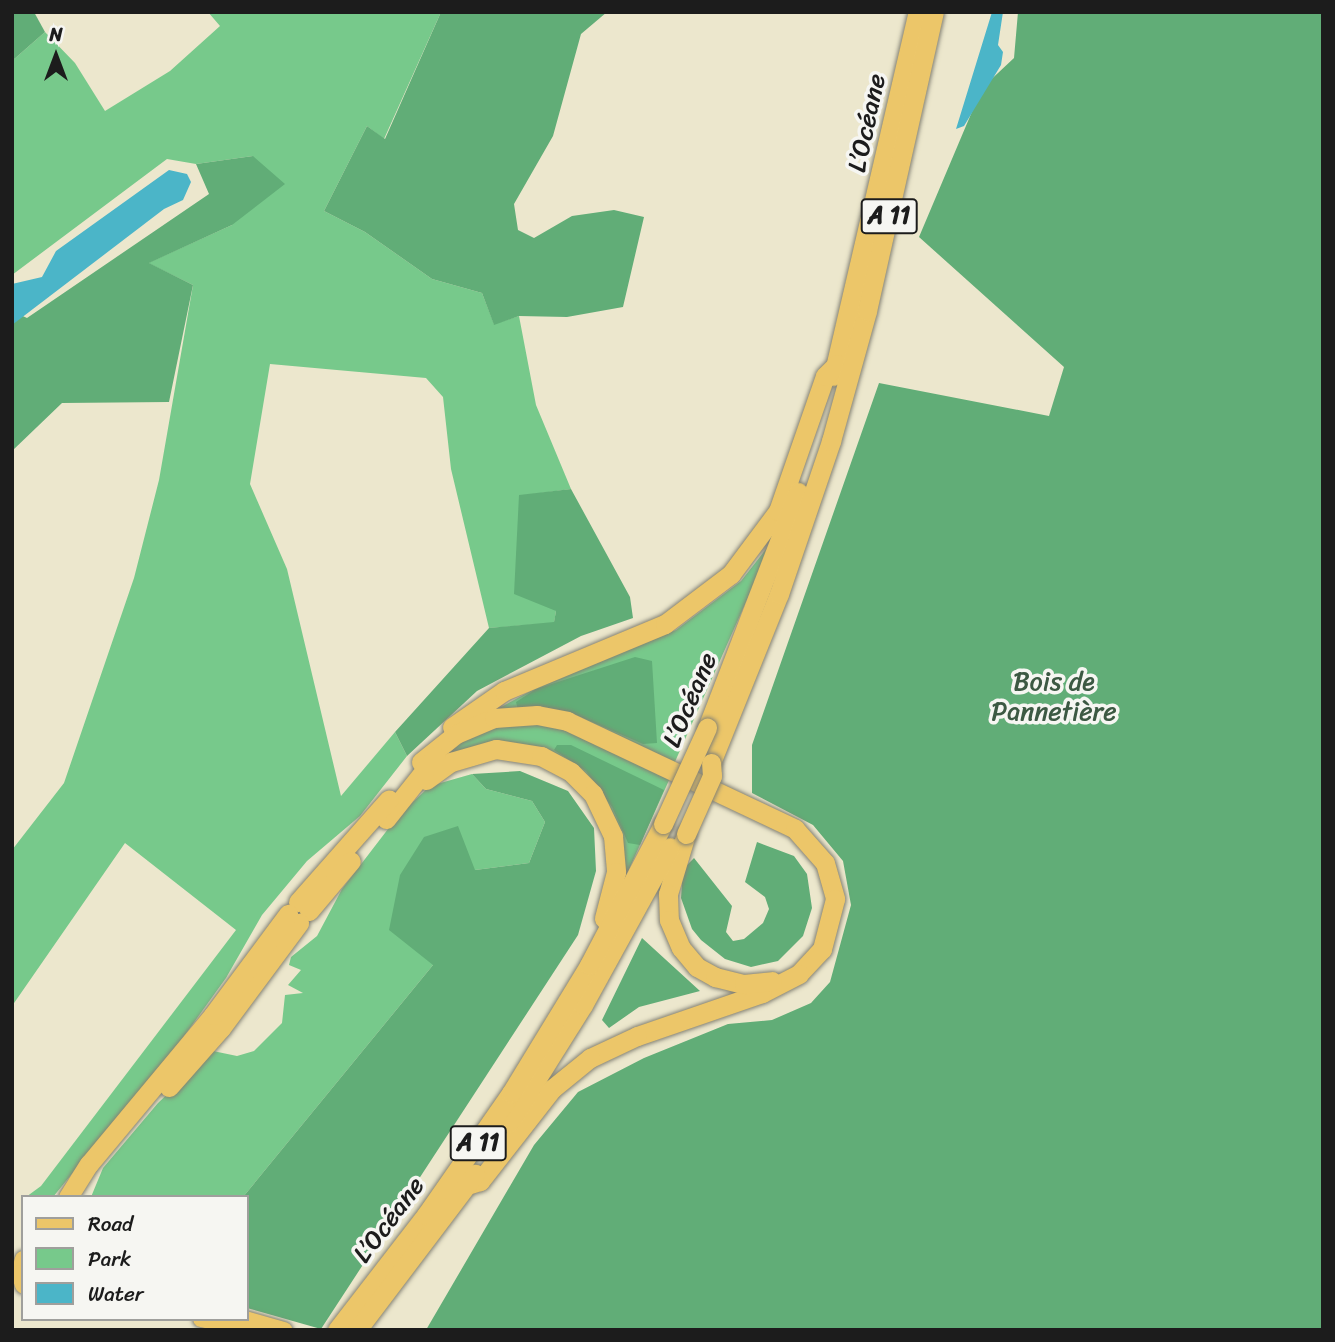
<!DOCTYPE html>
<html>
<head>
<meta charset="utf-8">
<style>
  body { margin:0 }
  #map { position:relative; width:1335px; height:1342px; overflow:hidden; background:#ece7cd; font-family:Sriracha,sans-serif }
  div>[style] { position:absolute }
  .green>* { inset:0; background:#77c98b }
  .forest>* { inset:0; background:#61ad77 }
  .water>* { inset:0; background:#4bb5c8 }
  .roads { filter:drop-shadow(0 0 2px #848274) drop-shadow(0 0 2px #848274) }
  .major>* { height:16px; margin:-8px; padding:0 8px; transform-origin:8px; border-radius:8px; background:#ecc669 }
  .highway>* { height:19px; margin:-9.5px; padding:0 9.5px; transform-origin:9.5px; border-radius:9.5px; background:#ecc669 }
  .bridges { filter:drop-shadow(0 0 2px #848274) drop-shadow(0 0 2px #848274) }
  .highway-bridge>* { height:19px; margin:-9.5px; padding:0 9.5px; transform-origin:9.5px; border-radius:9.5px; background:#ecc669 }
  span { translate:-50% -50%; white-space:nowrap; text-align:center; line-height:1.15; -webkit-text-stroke:7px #f6f6f2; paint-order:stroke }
  .shield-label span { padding:2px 5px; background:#f6f6f2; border:2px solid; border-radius:5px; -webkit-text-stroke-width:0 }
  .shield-label { font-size:24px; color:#1c1c1c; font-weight:700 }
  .street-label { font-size:26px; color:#1c1c1c }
  .park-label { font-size:26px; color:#3c5943 }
  .frame { position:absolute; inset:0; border:14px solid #1c1c1c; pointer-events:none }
  .legend { position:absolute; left:21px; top:1195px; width:228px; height:126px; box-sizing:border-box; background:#f6f6f2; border:2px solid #9f9f9c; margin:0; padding:9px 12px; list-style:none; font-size:21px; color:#1c1c1c }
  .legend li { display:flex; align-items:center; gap:14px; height:35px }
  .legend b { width:35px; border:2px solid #9f9f9c }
  .north { position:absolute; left:21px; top:21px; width:70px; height:70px; -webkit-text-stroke:5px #f6f6f2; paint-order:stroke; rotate:0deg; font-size:19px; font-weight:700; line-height:28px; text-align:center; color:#1c1c1c }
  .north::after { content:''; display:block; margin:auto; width:24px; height:32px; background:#1c1c1c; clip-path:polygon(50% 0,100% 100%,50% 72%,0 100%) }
</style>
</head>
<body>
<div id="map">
  <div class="green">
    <div style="clip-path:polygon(208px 12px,441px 12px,384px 139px,367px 126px,324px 211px,365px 232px,432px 279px,482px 293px,494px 324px,519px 316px,536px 405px,571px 489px,519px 496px,556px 611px,554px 623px,489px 628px,451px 469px,443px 397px,426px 378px,270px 364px,250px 484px,287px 569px,341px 796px,395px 732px,407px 756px,360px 816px,307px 861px,262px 915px,226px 978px,182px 1039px,53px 1197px,26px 1197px,41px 1186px,236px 930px,125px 843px,12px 1006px,12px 850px,64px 783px,134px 578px,159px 480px,193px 285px,148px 263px,232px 225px,253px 156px,196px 164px,167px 159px,12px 275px,12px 61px,45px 32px,75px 63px,105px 111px,170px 71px,220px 26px)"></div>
    <div style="clip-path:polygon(774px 539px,674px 764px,594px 726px,483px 717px,538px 687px,676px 630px,741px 581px)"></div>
    <div style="clip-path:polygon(521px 723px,553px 726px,594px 740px,670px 778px,622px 885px,608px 808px,524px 746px,426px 774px,453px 747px,483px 731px)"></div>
    <div style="clip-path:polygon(472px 774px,486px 789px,532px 801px,545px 822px,529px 863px,475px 870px,433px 965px,243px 1197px,91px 1197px,103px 1168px,158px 1103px,213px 1051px,237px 1056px,254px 1051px,282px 1023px,285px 995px,303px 993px,288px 985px,301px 970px,289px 965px,291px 957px,317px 936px,342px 889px,398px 816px,430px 786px)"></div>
  </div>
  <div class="forest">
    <div style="clip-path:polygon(12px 12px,34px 12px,45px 32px,12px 61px)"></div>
    <div style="clip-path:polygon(441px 12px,607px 12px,581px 34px,553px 136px,514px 204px,518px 230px,534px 238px,572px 216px,614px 210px,644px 217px,623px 307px,567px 317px,519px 316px,494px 325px,482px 293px,432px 279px,365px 232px,324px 211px,367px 126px,385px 139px)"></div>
    <div style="clip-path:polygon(1018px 12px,1323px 12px,1323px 1330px,426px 1330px,534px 1145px,578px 1092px,644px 1058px,728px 1024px,772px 1020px,811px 1003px,830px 982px,851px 905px,843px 861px,813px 825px,752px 793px,752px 745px,879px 383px,1049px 416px,1064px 367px,919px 237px,982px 88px,1014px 58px)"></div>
    <div style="clip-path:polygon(253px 156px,285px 184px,232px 225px,149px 263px,193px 285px,169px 402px,62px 403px,12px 451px,12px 311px,27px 318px,209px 194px,196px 164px)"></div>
    <div style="clip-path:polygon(571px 489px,630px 597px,633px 618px,581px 636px,477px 691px,407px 756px,395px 732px,489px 628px,554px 622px,556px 611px,514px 594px,519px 495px)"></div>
    <div style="clip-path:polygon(635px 657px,652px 661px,657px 743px,643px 744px,569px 712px,518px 710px,516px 702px,536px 689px)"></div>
    <div style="clip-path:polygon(557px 745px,571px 745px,664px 790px,640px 845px,628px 843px,612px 807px,586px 771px,554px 750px)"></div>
    <div style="clip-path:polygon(520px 771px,568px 791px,594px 828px,596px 871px,578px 935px,321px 1329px,247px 1308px,247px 1197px,243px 1197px,433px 965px,389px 930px,400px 875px,424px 837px,458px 826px,475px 870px,529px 863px,545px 822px,532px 801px,486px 789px,472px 774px)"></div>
    <div style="clip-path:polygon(757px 842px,794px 856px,807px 874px,812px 908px,803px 936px,778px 961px,751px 967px,725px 959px,701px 940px,692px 929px,681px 898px,683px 869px,694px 858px,732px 906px,726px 932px,733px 941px,744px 939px,763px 923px,769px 909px,765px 897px,745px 882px)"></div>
    <div style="clip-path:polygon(642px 938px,700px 991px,639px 1007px,609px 1028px,602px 1020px)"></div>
  </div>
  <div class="water">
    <div style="clip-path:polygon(992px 12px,1003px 12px,998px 45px,1003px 52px,1001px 65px,964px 126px,956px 129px)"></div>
    <div style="clip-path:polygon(169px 170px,187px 174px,191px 182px,183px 200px,164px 209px,12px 325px,12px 284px,42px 277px,56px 251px)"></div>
  </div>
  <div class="roads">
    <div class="major">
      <div style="left:23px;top:1259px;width:15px;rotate:106deg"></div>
      <div style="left:19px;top:1273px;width:13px;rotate:72deg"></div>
      <div style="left:201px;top:1319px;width:50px;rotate:12.7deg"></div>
      <div style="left:245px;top:1319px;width:41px;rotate:15.8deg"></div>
    </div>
    <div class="highway">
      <div style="left:833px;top:376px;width:374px;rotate:-76.9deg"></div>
      <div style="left:452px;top:727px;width:63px;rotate:-34.7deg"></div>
      <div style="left:504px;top:691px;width:174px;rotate:-22.6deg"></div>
      <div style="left:665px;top:624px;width:83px;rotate:-37.1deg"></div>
      <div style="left:731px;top:574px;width:79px;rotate:-53.3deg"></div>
      <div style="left:778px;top:511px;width:143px;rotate:-70.8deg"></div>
      <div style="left:825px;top:376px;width:17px;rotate:-45deg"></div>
      <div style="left:707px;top:728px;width:253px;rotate:-68.9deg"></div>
      <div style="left:421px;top:762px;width:45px;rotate:-38.7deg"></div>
      <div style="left:456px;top:734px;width:41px;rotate:-22.8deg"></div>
      <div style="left:494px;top:718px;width:43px;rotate:-4deg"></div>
      <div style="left:537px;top:715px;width:31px;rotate:11deg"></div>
      <div style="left:567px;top:721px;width:252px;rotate:25.3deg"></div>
      <div style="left:795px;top:829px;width:45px;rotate:48.6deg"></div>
      <div style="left:825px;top:863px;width:37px;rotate:74deg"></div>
      <div style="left:835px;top:899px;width:52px;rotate:104.6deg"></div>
      <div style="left:822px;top:949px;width:34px;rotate:133deg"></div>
      <div style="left:799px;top:974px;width:42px;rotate:152.8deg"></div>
      <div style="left:762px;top:993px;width:132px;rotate:161deg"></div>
      <div style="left:637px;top:1036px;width:52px;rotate:154.9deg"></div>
      <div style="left:590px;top:1058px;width:49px;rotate:140.8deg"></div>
      <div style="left:552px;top:1089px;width:117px;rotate:128deg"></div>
      <div style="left:480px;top:1181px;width:14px;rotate:163deg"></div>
      <div style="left:711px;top:763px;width:182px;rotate:-68.1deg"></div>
      <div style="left:779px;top:594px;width:162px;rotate:-71.2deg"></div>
      <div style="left:831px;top:441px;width:135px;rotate:-74.5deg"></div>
      <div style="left:867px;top:311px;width:306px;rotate:-77.4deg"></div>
      <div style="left:426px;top:780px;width:31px;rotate:-36deg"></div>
      <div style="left:451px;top:762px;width:47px;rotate:-16.1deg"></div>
      <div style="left:496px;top:749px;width:46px;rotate:8.8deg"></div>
      <div style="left:541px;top:756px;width:34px;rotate:28deg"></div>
      <div style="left:571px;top:772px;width:31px;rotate:45deg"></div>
      <div style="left:593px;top:794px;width:47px;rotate:64.5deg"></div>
      <div style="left:613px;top:836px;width:36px;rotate:85deg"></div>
      <div style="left:616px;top:872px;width:48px;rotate:104.6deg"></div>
      <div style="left:386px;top:819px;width:80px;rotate:-51.6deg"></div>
      <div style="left:686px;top:834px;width:63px;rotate:106.7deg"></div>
      <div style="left:668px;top:894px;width:26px;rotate:88deg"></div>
      <div style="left:669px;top:920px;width:30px;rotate:67deg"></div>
      <div style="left:681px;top:948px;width:25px;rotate:50deg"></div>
      <div style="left:697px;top:967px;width:21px;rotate:29deg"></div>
      <div style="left:715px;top:977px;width:30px;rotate:14deg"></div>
      <div style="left:744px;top:984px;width:28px;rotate:-6deg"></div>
      <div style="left:298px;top:902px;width:137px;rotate:-48.5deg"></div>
      <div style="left:309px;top:911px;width:65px;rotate:-50deg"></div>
      <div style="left:169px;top:1087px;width:79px;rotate:-48.6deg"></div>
      <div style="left:221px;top:1028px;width:131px;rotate:-53.4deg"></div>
      <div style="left:509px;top:1123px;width:139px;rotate:-57.9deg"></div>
      <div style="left:583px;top:1005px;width:180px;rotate:-61.2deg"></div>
      <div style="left:68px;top:1197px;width:39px;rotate:-58deg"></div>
      <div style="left:89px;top:1164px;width:194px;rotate:-50.2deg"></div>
      <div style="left:213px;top:1015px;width:126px;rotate:-53.4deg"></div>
      <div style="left:337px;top:1330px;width:145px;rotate:-52.3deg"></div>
      <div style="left:426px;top:1215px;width:149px;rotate:-55.1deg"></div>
      <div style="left:511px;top:1093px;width:150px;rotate:-58.6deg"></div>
      <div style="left:589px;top:965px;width:159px;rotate:-62.3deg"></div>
      <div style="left:357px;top:1330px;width:196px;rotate:-52.9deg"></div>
    </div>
  </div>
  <div class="bridges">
    <div class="highway-bridge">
      <div style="left:663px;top:824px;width:106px;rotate:-65.4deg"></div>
      <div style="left:686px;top:834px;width:64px;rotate:-65.9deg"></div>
      <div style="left:712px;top:776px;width:13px;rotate:-94deg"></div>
    </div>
  </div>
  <div class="shield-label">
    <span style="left:889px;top:216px">A 11</span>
    <span style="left:478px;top:1143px">A 11</span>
  </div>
  <div class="street-label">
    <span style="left:867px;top:123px;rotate:-78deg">L’Océane</span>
    <span style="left:690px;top:700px;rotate:-67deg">L’Océane</span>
    <span style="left:389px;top:1220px;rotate:-53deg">L’Océane</span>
  </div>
  <div class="park-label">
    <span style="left:1054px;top:697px">Bois de<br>Pannetière</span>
  </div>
  <div class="frame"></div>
  <ul class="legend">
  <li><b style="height:9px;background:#ecc669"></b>Road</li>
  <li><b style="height:19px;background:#77c98b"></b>Park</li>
  <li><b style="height:19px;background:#4bb5c8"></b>Water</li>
  </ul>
  <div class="north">N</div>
</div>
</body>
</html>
